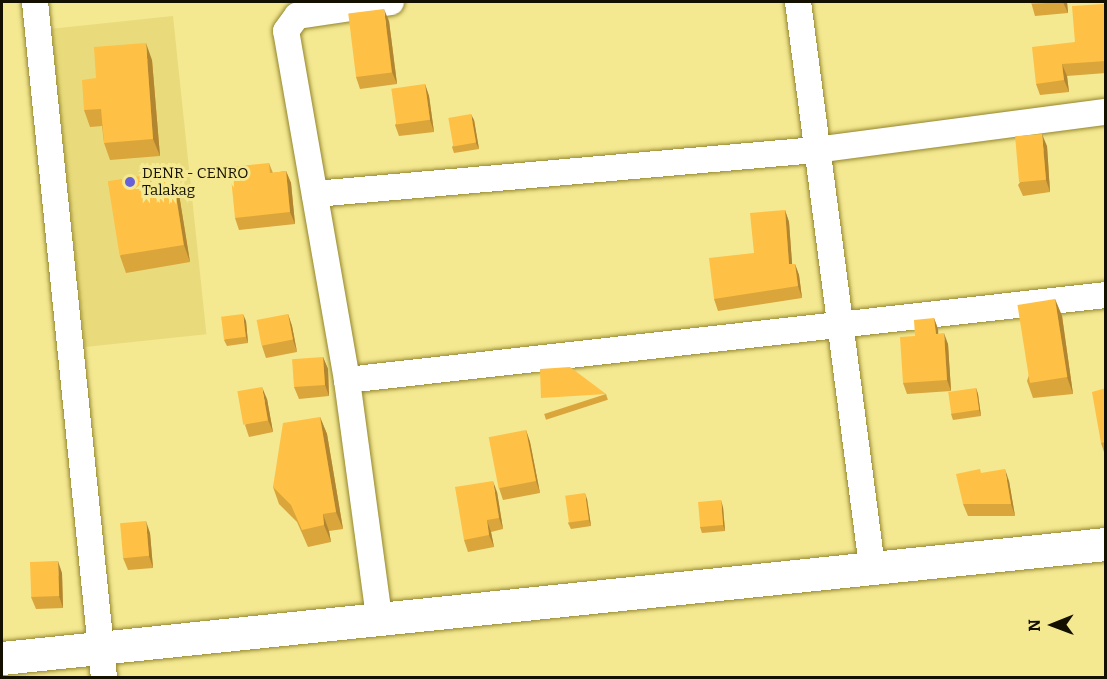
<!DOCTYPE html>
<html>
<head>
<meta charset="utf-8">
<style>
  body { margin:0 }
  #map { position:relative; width:1107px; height:679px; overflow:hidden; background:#f4e891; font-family:Bitter,serif }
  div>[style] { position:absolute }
  .built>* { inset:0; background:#e9db7b; transform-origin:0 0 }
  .roads { filter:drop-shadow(0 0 2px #93862e) drop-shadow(0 0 2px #93862e) }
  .minor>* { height:26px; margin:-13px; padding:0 13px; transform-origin:13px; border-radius:13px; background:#fff }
  .primary>* { height:33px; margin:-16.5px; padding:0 16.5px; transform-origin:16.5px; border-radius:16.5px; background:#fff }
  .wall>* { inset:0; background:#daa53b; transform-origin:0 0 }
  .shaded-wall>* { inset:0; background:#b28630 }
  .building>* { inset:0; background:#fec045; transform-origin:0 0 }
  .dots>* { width:16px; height:16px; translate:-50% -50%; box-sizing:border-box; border:3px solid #f4e891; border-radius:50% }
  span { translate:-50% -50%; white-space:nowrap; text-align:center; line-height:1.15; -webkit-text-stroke:6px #f4e891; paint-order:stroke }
  .poi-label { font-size:15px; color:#141000 }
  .left { translate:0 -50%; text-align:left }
  .frame { position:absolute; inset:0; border:3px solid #141000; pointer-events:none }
  .north { position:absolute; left:1023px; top:595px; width:60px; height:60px; -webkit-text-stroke:4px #f4e891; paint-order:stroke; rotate:269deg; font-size:16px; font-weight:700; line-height:24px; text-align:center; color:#141000 }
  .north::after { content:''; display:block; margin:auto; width:21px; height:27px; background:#141000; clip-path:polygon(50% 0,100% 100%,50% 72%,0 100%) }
</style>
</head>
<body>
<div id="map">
  <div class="built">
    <div style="left:173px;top:16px;width:320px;height:122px;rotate:84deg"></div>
  </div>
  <div class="roads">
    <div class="minor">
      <div style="left:35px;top:2px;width:680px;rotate:84.17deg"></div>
      <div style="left:798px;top:2px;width:569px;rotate:82.53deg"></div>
      <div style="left:315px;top:194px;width:503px;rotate:-5.02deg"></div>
      <div style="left:816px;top:150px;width:292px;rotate:-7.5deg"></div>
      <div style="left:347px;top:380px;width:764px;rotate:-6.39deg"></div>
      <div style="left:379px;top:617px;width:239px;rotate:-97.7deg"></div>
      <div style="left:347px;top:380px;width:354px;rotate:-99.9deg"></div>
      <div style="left:286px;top:31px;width:19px;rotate:-54deg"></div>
      <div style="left:297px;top:16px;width:95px;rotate:-8.5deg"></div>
    </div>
    <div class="primary">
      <div style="left:2px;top:658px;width:1110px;rotate:-5.9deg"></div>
    </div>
  </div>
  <div class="wall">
    <div style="clip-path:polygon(1031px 2px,1067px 2px,1068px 13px,1035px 16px)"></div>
    <div style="clip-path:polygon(1106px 8px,1106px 73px,1067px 76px,1069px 92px,1040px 95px,1036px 84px)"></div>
    <div style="clip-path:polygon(389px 21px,397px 84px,360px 89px,356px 77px)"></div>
    <div style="clip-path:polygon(152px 60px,160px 156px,110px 160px,104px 143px,102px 126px,90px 127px,84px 110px,96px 78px)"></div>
    <div style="clip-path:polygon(425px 84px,429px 96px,434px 132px,399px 136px,395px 125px)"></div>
    <div style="clip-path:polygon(474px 120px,479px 149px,454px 153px,452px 147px)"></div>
    <div style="clip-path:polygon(1047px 146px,1050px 192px,1023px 196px,1018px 185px)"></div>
    <div style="clip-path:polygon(269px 163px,273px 173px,286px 171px,291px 183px,295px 224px,239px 230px,235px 218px)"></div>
    <div style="clip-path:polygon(172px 171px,178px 188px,190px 262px,126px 273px,120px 256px)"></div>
    <div style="clip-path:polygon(785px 210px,789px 222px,792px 264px,795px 264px,799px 275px,802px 298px,718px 311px,714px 299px,754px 253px)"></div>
    <div style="clip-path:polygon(1055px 299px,1062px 316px,1073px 394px,1033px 398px,1027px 381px)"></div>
    <div style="clip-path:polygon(288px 314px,292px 326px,297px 352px,266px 358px,262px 346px)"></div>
    <div style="clip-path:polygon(934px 318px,938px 329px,938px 334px,948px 344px,951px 391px,907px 394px,903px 383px,915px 336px)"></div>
    <div style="clip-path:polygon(246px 321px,248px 343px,227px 346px,224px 340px)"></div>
    <div style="clip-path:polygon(323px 357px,328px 369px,329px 396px,299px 399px,294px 387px)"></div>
    <div style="clip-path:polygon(976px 388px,978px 394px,981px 416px,953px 420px,951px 414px)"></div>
    <div style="clip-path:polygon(1106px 388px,1106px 455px,1105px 455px,1101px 443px)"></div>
    <div style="left:606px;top:394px;width:6px;height:65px;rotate:72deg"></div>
    <div style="clip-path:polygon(267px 399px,273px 432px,249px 437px,245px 425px)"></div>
    <div style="clip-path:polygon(320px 417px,327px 434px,343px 529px,329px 531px,331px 542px,308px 547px,297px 522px,279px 504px,273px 487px)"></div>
    <div style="clip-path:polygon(526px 430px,530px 442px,540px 493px,503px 500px,499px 488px)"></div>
    <div style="clip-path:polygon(982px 473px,1009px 481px,1015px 516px,968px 516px,963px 504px)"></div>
    <div style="clip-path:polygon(497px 492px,503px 529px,491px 532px,494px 547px,468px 552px,464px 540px)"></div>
    <div style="clip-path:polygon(587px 499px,591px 526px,571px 529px,568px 523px)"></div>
    <div style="clip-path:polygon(723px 507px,725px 531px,702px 533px,700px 527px)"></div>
    <div style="clip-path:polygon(150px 533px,153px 568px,128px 570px,123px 558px)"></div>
    <div style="clip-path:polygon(62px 573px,63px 608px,36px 609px,31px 597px)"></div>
  </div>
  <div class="shaded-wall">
    <div style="clip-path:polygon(1063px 2px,1067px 2px,1068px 13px)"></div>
    <div style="clip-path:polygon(384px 9px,389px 21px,397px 84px,392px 72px)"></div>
    <div style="clip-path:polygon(146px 43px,152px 60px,160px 156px,153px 139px)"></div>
    <div style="clip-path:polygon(1062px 64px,1067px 76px,1069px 92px,1064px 80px)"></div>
    <div style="clip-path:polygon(425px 84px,429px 96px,434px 132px,430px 120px)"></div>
    <div style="clip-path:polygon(471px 114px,474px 120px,479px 149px,476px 143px)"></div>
    <div style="clip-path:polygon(1042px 134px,1047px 146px,1050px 192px,1046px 180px)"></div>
    <div style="clip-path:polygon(172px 171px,178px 188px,190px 262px,184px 245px)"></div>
    <div style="clip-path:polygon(286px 171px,291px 183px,295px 224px,290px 212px)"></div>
    <div style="clip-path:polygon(785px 210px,789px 222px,793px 276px,789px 264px)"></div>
    <div style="clip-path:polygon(795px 264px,799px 275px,802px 298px,798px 286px)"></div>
    <div style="clip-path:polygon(1055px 299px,1062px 316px,1073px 394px,1067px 377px)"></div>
    <div style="clip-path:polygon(243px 314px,246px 321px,248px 343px,246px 337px)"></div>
    <div style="clip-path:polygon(288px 314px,292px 326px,297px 352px,293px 340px)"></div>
    <div style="clip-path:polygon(934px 318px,938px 329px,939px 345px,936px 334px)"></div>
    <div style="clip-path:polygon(944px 333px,948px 344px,951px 391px,947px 380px)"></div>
    <div style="clip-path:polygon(323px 357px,328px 369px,329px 396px,325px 385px)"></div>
    <div style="clip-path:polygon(262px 387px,267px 399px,273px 432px,268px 420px)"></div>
    <div style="clip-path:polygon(976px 388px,978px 394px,981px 416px,979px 410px)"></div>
    <div style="clip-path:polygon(320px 417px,327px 434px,343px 529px,336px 512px)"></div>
    <div style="clip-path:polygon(526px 430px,530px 442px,540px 493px,536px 481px)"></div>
    <div style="clip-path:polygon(1005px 469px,1009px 481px,1015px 516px,1011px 504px)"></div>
    <div style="clip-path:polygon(493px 481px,497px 492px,503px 529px,499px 518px)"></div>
    <div style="clip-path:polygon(585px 493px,587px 499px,591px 526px,589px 520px)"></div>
    <div style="clip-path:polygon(721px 500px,723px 507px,725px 531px,723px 525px)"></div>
    <div style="clip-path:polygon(323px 514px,329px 531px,331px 542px,324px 525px)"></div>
    <div style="clip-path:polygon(487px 520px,491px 532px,494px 547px,489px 535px)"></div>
    <div style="clip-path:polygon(146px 521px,150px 533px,153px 568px,149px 556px)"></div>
    <div style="clip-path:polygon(58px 561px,62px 573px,63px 608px,59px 596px)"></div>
  </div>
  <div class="building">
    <div style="clip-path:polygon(1031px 2px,1063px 2px,1031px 4px)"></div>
    <div style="clip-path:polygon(1104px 4px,1106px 21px,1106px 61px,1062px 64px,1064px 80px,1036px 84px,1032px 47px,1075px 42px,1072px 6px)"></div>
    <div style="left:384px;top:9px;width:64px;height:36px;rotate:83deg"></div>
    <div style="clip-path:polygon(146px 43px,153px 139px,104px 143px,101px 109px,84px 110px,82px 80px,96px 78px,94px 47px)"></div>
    <div style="left:425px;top:84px;width:36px;height:34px;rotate:82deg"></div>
    <div style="left:471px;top:114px;width:29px;height:23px;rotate:80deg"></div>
    <div style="left:1042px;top:134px;width:46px;height:27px;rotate:85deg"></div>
    <div style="clip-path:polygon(269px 163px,270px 173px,286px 171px,290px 212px,235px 218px,230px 167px)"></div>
    <div style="left:172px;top:171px;width:75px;height:65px;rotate:81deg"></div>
    <div style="clip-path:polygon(785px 210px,789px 264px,795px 264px,798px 286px,714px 299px,709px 258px,754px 253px,750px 213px)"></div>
    <div style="left:1055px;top:299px;width:79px;height:38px;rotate:81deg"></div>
    <div style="left:243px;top:314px;width:23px;height:22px;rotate:83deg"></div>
    <div style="left:288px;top:314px;width:26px;height:32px;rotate:79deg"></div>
    <div style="clip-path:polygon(934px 318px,936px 334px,944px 333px,947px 380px,903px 383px,900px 337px,915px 336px,914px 320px)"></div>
    <div style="left:323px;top:357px;width:28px;height:31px;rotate:86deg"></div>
    <div style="clip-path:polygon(570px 367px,606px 394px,541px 398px,540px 369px)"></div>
    <div style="left:262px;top:387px;width:34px;height:25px;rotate:80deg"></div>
    <div style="left:976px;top:388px;width:22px;height:28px;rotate:82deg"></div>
    <div style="clip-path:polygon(1106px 388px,1106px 442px,1101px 443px,1092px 392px)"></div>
    <div style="clip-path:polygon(320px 417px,336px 512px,323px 514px,324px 525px,302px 530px,291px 505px,273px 487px,283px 423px)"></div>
    <div style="left:526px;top:430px;width:52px;height:38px;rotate:79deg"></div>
    <div style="clip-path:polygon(980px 469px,981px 473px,1005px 469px,1011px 504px,963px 504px,956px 474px)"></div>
    <div style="clip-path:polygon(493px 481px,499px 518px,487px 520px,489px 535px,464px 540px,455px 487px)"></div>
    <div style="left:585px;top:493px;width:27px;height:20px;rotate:82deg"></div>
    <div style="left:721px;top:500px;width:25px;height:23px;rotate:85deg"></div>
    <div style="left:146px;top:521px;width:35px;height:26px;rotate:85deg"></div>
    <div style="left:58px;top:561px;width:35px;height:28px;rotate:88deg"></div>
  </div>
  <div class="dots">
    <div style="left:130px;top:182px;background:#6660d9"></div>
  </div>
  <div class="poi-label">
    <span class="left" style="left:142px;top:182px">DENR - CENRO<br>Talakag</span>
  </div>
  <div class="frame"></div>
  <div class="north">N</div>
</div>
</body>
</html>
